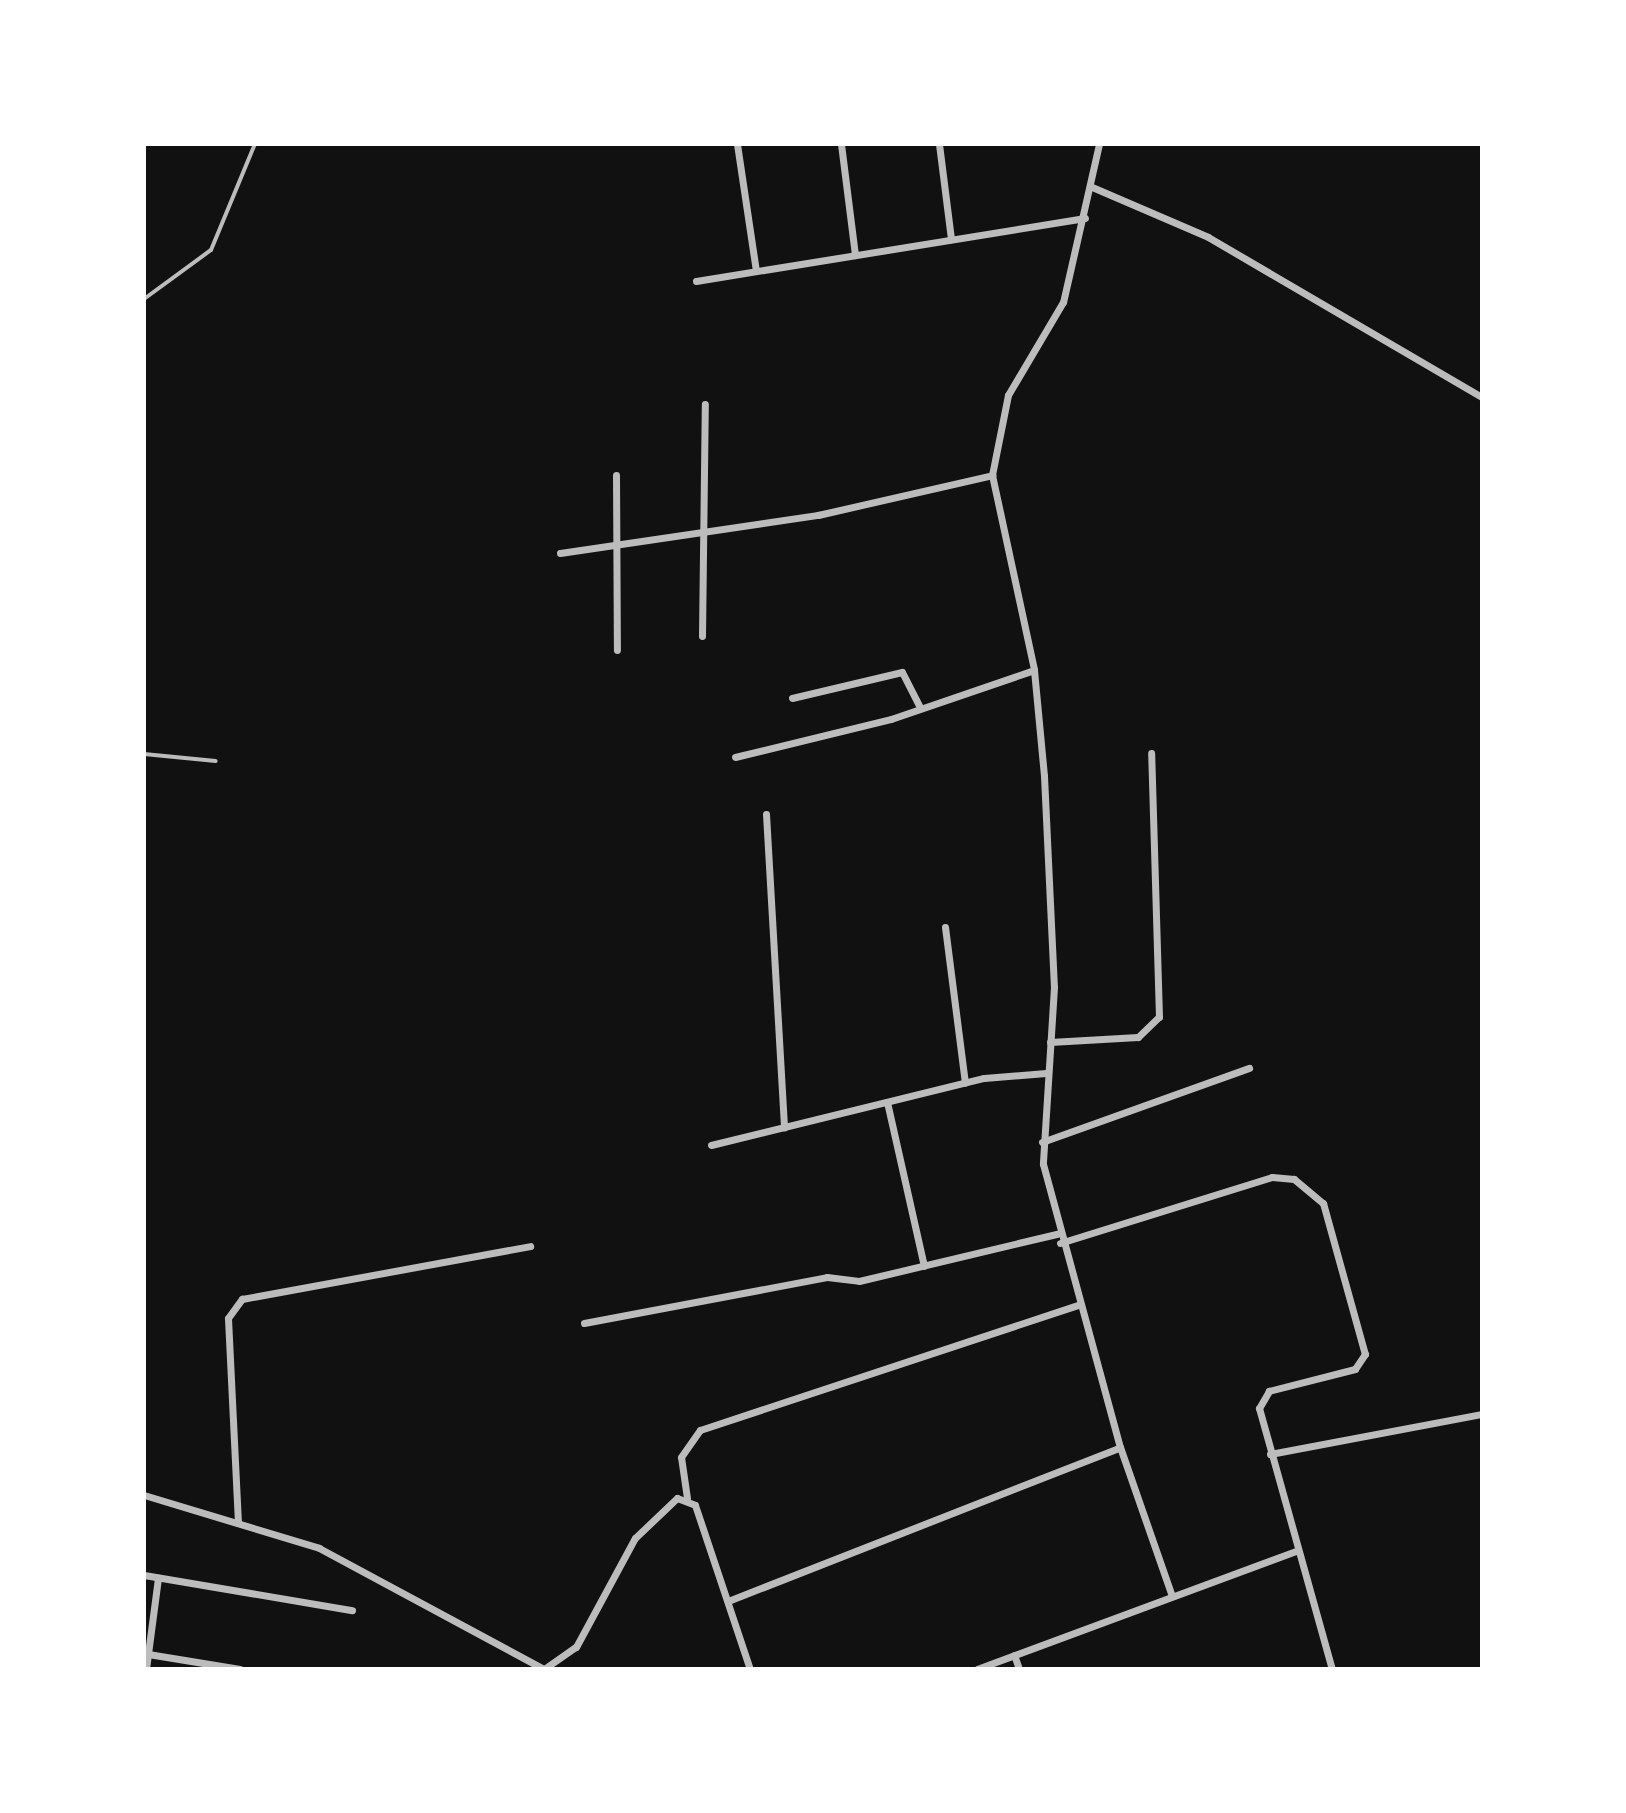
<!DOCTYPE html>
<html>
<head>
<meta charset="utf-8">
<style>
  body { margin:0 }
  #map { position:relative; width:1626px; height:1813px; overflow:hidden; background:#111; font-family:Signika,sans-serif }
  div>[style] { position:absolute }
  .service>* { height:4px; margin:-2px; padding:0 2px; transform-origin:2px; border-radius:2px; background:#bcbcbc }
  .minor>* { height:7px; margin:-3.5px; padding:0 3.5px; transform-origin:3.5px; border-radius:3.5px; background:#bcbcbc }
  span { translate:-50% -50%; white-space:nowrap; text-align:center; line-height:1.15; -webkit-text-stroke:8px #fff; paint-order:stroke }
  .frame { position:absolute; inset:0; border:146px solid #fff; pointer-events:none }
</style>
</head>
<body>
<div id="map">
  <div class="service">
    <div style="left:144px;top:299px;width:83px;rotate:-36.2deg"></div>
    <div style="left:211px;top:250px;width:115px;rotate:-67.5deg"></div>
    <div style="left:144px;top:754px;width:72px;rotate:5.6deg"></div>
  </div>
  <div class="minor">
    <div style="left:737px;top:144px;width:128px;rotate:81.5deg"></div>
    <div style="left:841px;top:144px;width:112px;rotate:82.8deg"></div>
    <div style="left:939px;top:144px;width:96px;rotate:82.8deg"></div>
    <div style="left:1099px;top:144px;width:162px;rotate:102.8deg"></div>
    <div style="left:1063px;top:302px;width:108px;rotate:120.6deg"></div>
    <div style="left:1008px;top:395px;width:82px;rotate:101.3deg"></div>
    <div style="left:992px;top:475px;width:199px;rotate:77.8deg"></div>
    <div style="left:1034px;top:670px;width:106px;rotate:84.6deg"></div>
    <div style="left:1044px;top:776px;width:211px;rotate:87.3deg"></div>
    <div style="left:1054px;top:987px;width:177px;rotate:93.6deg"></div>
    <div style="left:1043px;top:1164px;width:293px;rotate:74.8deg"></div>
    <div style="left:1120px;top:1447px;width:158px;rotate:70.8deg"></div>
    <div style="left:1092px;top:187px;width:126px;rotate:23.3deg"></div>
    <div style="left:1208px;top:237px;width:317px;rotate:30.3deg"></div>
    <div style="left:696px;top:281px;width:394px;rotate:-9.2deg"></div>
    <div style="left:616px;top:475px;width:175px;rotate:89.7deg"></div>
    <div style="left:560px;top:553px;width:261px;rotate:-8.4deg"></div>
    <div style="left:818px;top:515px;width:179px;rotate:-12.9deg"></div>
    <div style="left:702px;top:636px;width:232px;rotate:-89.3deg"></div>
    <div style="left:792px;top:698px;width:113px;rotate:-13.3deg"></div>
    <div style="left:902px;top:672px;width:38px;rotate:63deg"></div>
    <div style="left:735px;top:757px;width:161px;rotate:-13.7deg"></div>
    <div style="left:891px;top:719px;width:151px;rotate:-18.9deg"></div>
    <div style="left:766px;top:814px;width:314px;rotate:86.7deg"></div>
    <div style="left:945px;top:927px;width:157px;rotate:82.7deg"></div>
    <div style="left:1050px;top:1042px;width:88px;rotate:-3.3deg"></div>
    <div style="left:1138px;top:1037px;width:29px;rotate:-44deg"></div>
    <div style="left:1159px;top:1017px;width:264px;rotate:-91.7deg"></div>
    <div style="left:887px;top:1102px;width:168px;rotate:77.3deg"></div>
    <div style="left:1042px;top:1142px;width:220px;rotate:-19.7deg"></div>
    <div style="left:711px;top:1145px;width:281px;rotate:-13.8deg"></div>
    <div style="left:984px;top:1078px;width:62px;rotate:-4.6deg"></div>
    <div style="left:1060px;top:1243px;width:222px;rotate:-17.3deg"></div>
    <div style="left:1272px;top:1177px;width:22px;rotate:5deg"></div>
    <div style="left:1294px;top:1179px;width:38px;rotate:40deg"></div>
    <div style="left:1323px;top:1203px;width:157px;rotate:74.5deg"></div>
    <div style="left:1365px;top:1354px;width:18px;rotate:124deg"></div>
    <div style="left:1355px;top:1369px;width:89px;rotate:165.7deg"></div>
    <div style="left:1269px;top:1391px;width:20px;rotate:120deg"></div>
    <div style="left:1259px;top:1408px;width:271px;rotate:74.4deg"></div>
    <div style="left:584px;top:1323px;width:247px;rotate:-10.7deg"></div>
    <div style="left:827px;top:1277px;width:32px;rotate:7deg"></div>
    <div style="left:859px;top:1281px;width:204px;rotate:-13.4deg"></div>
    <div style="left:1270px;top:1454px;width:216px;rotate:-10.7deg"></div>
    <div style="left:144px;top:1495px;width:183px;rotate:16.8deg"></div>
    <div style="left:319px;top:1548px;width:255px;rotate:28.3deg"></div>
    <div style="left:687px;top:1498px;width:41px;rotate:-98.3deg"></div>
    <div style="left:681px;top:1457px;width:33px;rotate:-55deg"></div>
    <div style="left:700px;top:1430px;width:400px;rotate:-18.3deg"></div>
    <div style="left:238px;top:1523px;width:205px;rotate:-92.8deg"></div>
    <div style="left:228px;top:1318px;width:24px;rotate:-54deg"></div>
    <div style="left:242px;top:1299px;width:293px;rotate:-10.4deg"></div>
    <div style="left:144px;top:1575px;width:211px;rotate:9.6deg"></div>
    <div style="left:728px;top:1601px;width:421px;rotate:-21.4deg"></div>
    <div style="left:148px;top:1654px;width:93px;rotate:9.3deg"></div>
    <div style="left:1014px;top:1655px;width:15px;rotate:70deg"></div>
    <div style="left:146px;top:1669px;width:92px;rotate:-82.5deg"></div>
    <div style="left:544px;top:1669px;width:39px;rotate:-35deg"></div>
    <div style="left:576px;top:1647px;width:124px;rotate:-61.6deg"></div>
    <div style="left:635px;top:1538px;width:58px;rotate:-43.6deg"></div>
    <div style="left:677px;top:1498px;width:19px;rotate:21deg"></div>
    <div style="left:695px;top:1505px;width:173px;rotate:71.5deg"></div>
    <div style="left:977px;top:1669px;width:340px;rotate:-20.3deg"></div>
  </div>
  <div class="frame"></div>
</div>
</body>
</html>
